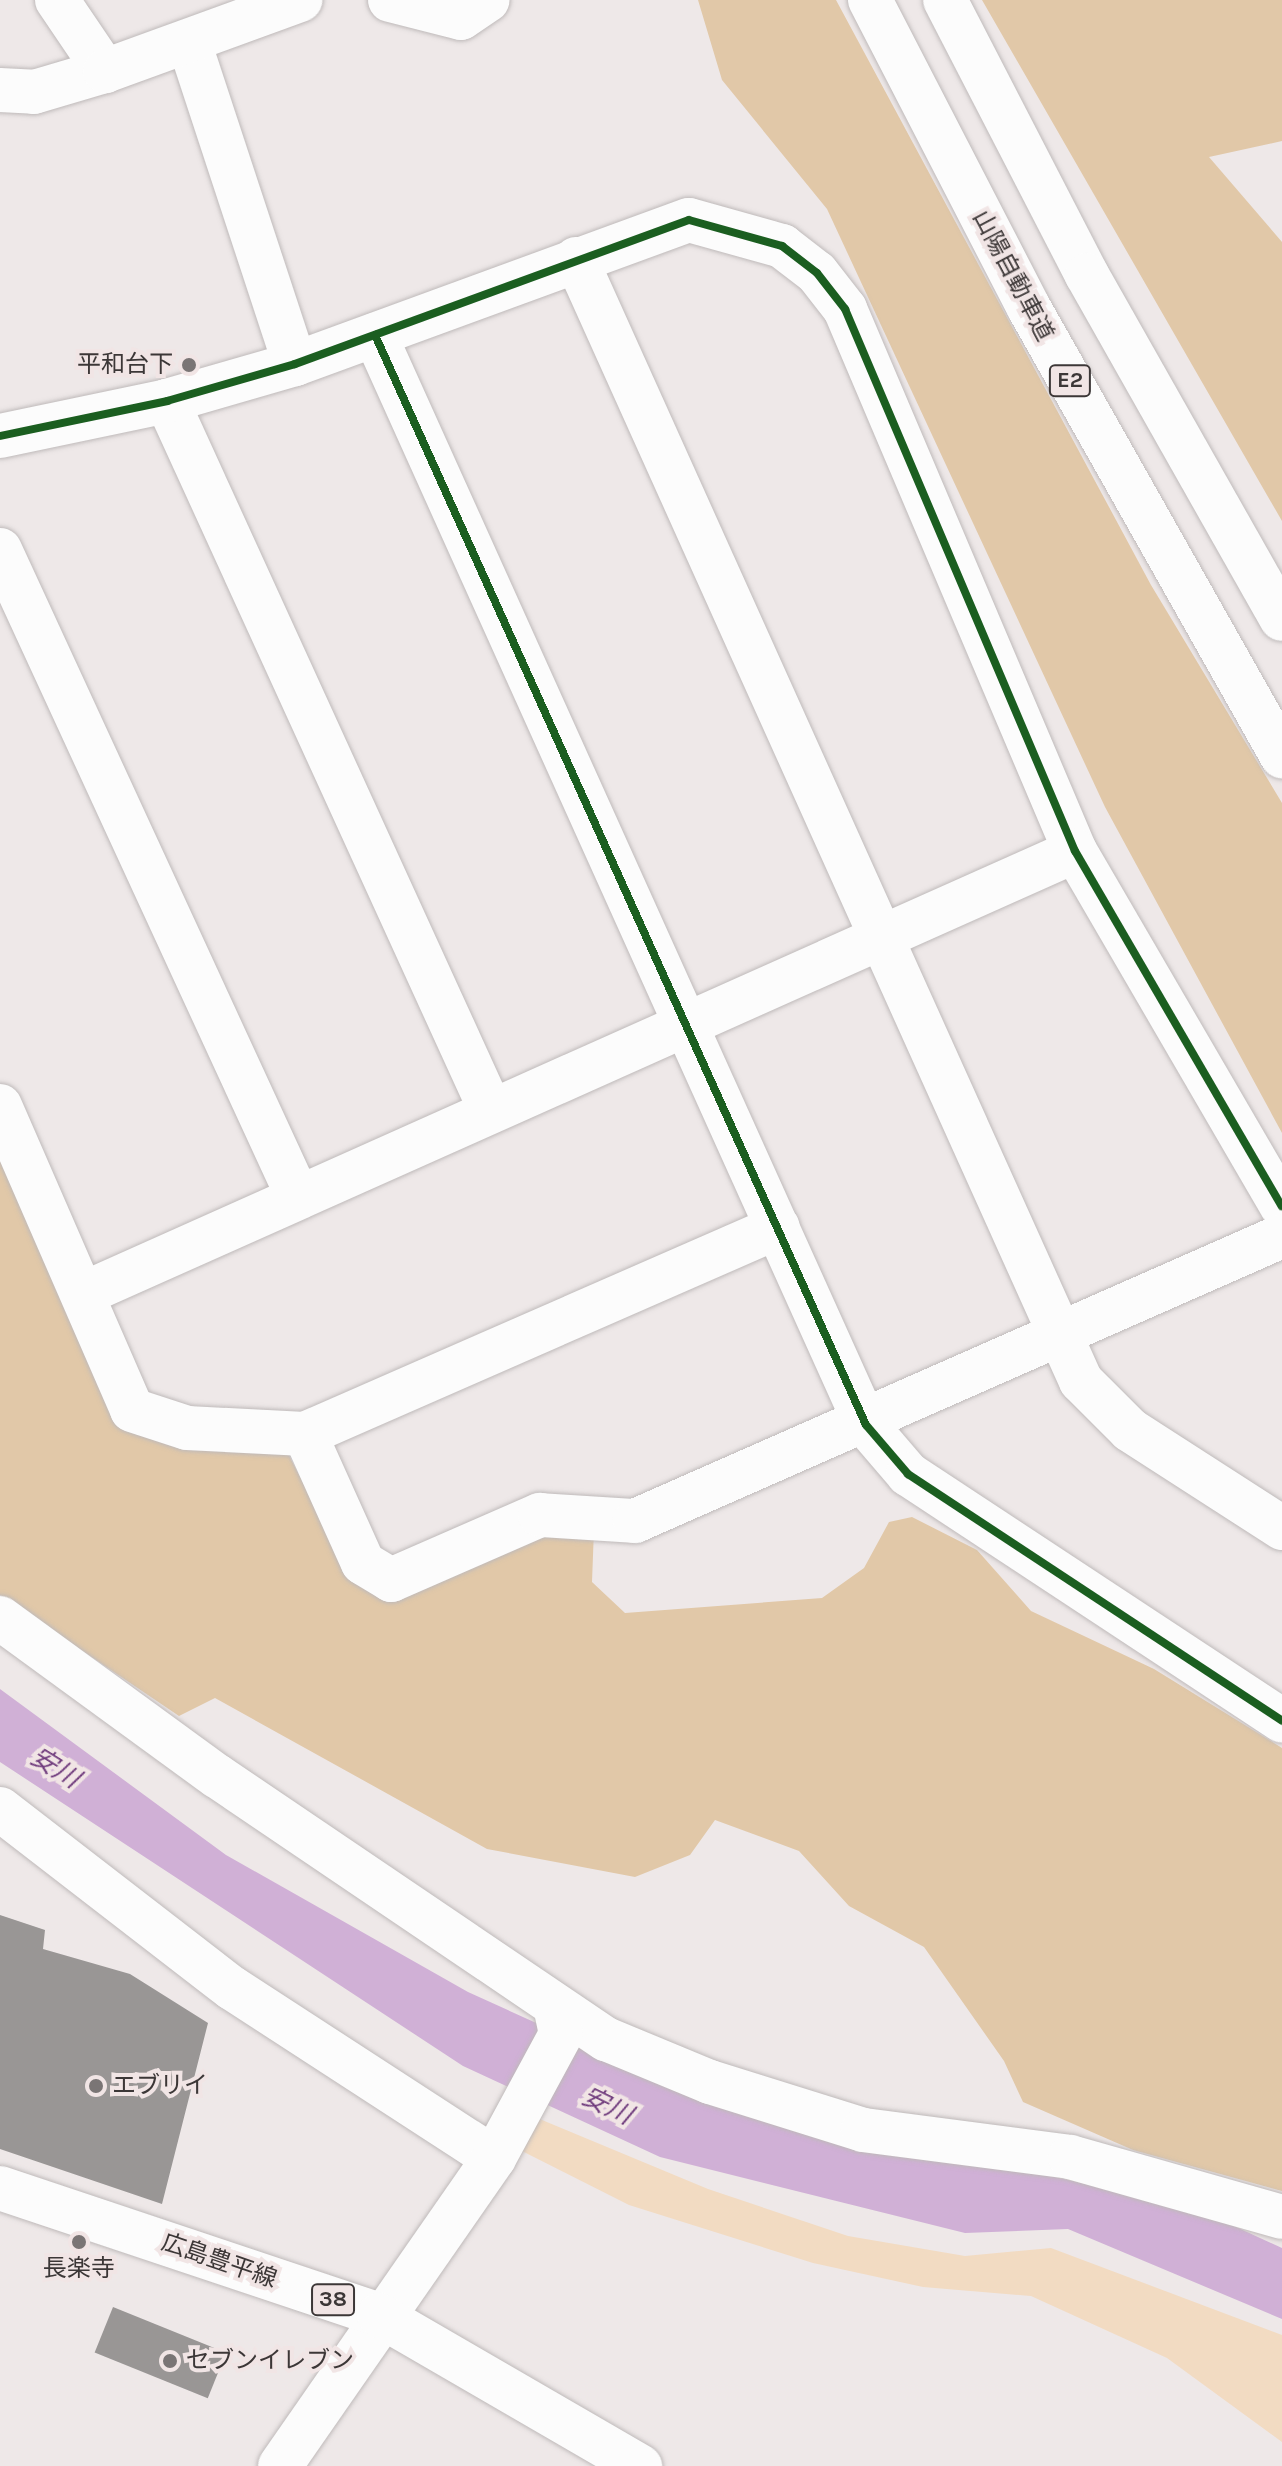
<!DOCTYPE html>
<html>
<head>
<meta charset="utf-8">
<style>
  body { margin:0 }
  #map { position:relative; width:1282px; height:2466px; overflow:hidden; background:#eee8e8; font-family:Karla,"Noto Sans JP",sans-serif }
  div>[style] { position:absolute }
  .green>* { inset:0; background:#f2dbc2 }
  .forest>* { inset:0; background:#e1c8a8 }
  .water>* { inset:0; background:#d0b0d6 }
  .building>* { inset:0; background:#999695; transform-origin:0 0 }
  .roads { filter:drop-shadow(0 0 2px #bfbaba) drop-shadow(0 0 2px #bfbaba) }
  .street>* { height:44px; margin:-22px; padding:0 22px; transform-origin:22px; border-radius:22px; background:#fcfcfc }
  .primary>* { height:44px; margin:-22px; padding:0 22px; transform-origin:22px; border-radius:22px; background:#fcfcfc }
  .highway>* { height:44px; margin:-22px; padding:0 22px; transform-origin:22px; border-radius:22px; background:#fcfcfc }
  .cycleway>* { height:8px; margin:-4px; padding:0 4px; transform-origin:4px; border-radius:4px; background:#1b5e20 }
  .dots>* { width:22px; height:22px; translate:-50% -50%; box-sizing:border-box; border:4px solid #f1e5e5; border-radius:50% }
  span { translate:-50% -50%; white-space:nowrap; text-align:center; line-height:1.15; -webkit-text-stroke:8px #f1e5e5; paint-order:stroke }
  .shield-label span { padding:2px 6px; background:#f1e5e5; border:2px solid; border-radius:6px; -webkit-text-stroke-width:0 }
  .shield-label { font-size:22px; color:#3c3737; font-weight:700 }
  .street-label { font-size:24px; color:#3c3737 }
  .poi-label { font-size:24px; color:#3c3737 }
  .right { translate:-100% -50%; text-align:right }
  .left { translate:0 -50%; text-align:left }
  .water-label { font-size:26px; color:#703c7d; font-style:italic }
</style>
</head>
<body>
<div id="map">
  <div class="green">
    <div style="clip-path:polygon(530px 2115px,708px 2189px,848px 2236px,965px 2256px,1051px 2248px,1282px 2335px,1282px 2442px,1167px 2358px,1031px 2296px,923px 2287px,813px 2263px,629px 2205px,514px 2147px)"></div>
  </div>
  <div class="forest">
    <div style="clip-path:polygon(698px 0,836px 0,1151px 585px,1282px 803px,1282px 1133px,1105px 807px,827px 209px,722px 80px)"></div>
    <div style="clip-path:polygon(982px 0,1282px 0,1282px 141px,1209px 157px,1282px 242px,1282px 521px)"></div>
    <div style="clip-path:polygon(0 1158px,114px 1417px,287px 1452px,349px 1570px,594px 1529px,592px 1582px,625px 1613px,822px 1598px,864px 1568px,889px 1522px,912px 1517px,977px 1550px,1031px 1611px,1154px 1669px,1282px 1748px,1282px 2191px,1133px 2150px,1023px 2102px,1004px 2061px,924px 1947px,849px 1906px,799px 1851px,715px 1820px,690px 1855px,635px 1877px,487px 1849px,215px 1698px,179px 1716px,0 1595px)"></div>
  </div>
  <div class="water">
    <div style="clip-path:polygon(0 1689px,226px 1855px,468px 1992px,706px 2100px,1195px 2208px,1282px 2248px,1282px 2319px,1068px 2229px,965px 2233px,660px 2157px,463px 2066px,0 1762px)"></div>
  </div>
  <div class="building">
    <div style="clip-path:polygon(0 1915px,45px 1930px,43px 1949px,130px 1974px,208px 2023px,162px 2204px,0 2149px)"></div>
    <div style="left:113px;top:2307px;width:122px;height:49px;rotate:22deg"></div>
  </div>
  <div class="roads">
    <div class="street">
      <div style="left:57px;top:0;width:86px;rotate:55.9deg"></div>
      <div style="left:390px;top:0;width:73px;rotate:14.2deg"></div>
      <div style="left:461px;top:18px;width:32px;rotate:-34deg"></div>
      <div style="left:189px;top:42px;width:339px;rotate:71.8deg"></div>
      <div style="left:0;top:90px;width:34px;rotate:3deg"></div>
      <div style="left:34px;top:92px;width:74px;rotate:-16.5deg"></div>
      <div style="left:105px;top:71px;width:208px;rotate:-20deg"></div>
      <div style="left:576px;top:259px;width:1230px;rotate:65.77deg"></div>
      <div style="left:1081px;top:1381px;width:69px;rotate:45deg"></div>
      <div style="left:1130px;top:1430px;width:181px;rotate:32.8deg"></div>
      <div style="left:375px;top:335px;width:1195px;rotate:65.75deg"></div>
      <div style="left:866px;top:1425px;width:65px;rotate:49.4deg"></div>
      <div style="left:908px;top:1474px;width:448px;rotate:33.4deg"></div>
      <div style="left:167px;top:401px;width:780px;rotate:65.47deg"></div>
      <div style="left:0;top:436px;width:171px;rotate:-11.8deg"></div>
      <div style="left:167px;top:401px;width:133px;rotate:-16.1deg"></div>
      <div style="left:295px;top:364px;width:419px;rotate:-20.1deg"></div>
      <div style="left:689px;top:220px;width:97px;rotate:15.6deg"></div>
      <div style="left:782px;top:246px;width:44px;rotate:37.6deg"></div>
      <div style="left:817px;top:273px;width:46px;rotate:52.1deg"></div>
      <div style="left:845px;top:309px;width:589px;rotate:67.01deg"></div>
      <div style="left:1075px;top:851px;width:411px;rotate:59.8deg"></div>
      <div style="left:0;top:550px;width:712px;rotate:65.27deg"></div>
      <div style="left:0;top:1106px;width:331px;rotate:66.5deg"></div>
      <div style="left:132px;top:1410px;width:58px;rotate:18.1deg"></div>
      <div style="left:187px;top:1428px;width:118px;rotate:2.9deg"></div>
      <div style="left:305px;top:1434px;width:141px;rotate:65.8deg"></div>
      <div style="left:363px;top:1563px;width:33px;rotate:31deg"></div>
      <div style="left:391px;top:1580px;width:163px;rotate:-23.6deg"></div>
      <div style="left:540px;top:1515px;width:95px;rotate:3.6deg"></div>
      <div style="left:635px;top:1521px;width:707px;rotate:-23.77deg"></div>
      <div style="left:85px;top:1293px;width:1084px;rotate:-24.06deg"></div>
      <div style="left:305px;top:1434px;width:516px;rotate:-23.64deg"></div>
      <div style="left:0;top:1618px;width:268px;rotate:36.1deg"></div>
      <div style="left:217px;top:1776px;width:470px;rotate:34.1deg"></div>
      <div style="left:606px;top:2039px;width:113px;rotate:22.5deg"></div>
      <div style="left:710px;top:2082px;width:160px;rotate:17.4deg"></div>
      <div style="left:863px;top:2130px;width:209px;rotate:7.4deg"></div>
      <div style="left:1070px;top:2157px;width:220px;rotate:15.8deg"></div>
      <div style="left:0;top:1809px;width:293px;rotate:37.7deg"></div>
      <div style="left:232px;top:1988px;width:312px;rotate:33deg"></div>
      <div style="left:280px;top:2466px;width:375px;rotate:-55.2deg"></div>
      <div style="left:494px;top:2158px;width:141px;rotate:-61.6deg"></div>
      <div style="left:561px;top:2034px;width:24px;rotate:-102deg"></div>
    </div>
    <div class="primary">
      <div style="left:0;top:2188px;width:400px;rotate:18.5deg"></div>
      <div style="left:379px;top:2315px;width:302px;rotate:30.1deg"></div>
    </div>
    <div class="highway">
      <div style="left:870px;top:0;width:347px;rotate:62.7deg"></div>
      <div style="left:1029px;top:308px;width:515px;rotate:60.55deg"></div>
      <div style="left:945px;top:0;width:309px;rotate:62.7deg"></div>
      <div style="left:1087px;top:275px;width:395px;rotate:60.5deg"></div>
    </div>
  </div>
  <div class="cycleway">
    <div style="left:375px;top:335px;width:1195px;rotate:65.75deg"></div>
    <div style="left:866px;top:1425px;width:65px;rotate:49.4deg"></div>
    <div style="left:908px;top:1474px;width:448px;rotate:33.4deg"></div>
    <div style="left:0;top:436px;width:171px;rotate:-11.8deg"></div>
    <div style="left:167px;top:401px;width:133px;rotate:-16.1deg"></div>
    <div style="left:295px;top:364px;width:419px;rotate:-20.1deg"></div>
    <div style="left:689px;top:220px;width:97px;rotate:15.6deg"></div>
    <div style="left:782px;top:246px;width:44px;rotate:37.6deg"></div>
    <div style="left:817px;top:273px;width:46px;rotate:52.1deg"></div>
    <div style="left:845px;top:309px;width:589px;rotate:67.01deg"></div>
    <div style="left:1075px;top:851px;width:411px;rotate:59.8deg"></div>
  </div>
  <div class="dots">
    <div style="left:189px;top:365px;background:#7a7575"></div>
    <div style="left:96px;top:2086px;background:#7a7575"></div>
    <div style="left:79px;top:2242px;background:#7a7575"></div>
    <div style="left:170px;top:2361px;background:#7a7575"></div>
  </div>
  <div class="shield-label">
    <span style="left:1070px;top:381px">E2</span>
    <span style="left:333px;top:2300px">38</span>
  </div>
  <div class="street-label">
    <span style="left:1013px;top:276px;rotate:62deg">山陽自動車道</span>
    <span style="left:219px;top:2261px;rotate:19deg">広島豊平線</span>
  </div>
  <div class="poi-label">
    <span class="right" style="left:173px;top:365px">平和台下</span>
    <span class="left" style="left:112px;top:2086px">エブリイ</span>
    <span style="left:79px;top:2269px">長楽寺</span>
    <span class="left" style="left:186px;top:2361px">セブンイレブン</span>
  </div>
  <div class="water-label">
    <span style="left:55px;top:1768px;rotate:32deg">安川</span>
    <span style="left:607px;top:2106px;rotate:26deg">安川</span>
  </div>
</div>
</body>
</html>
